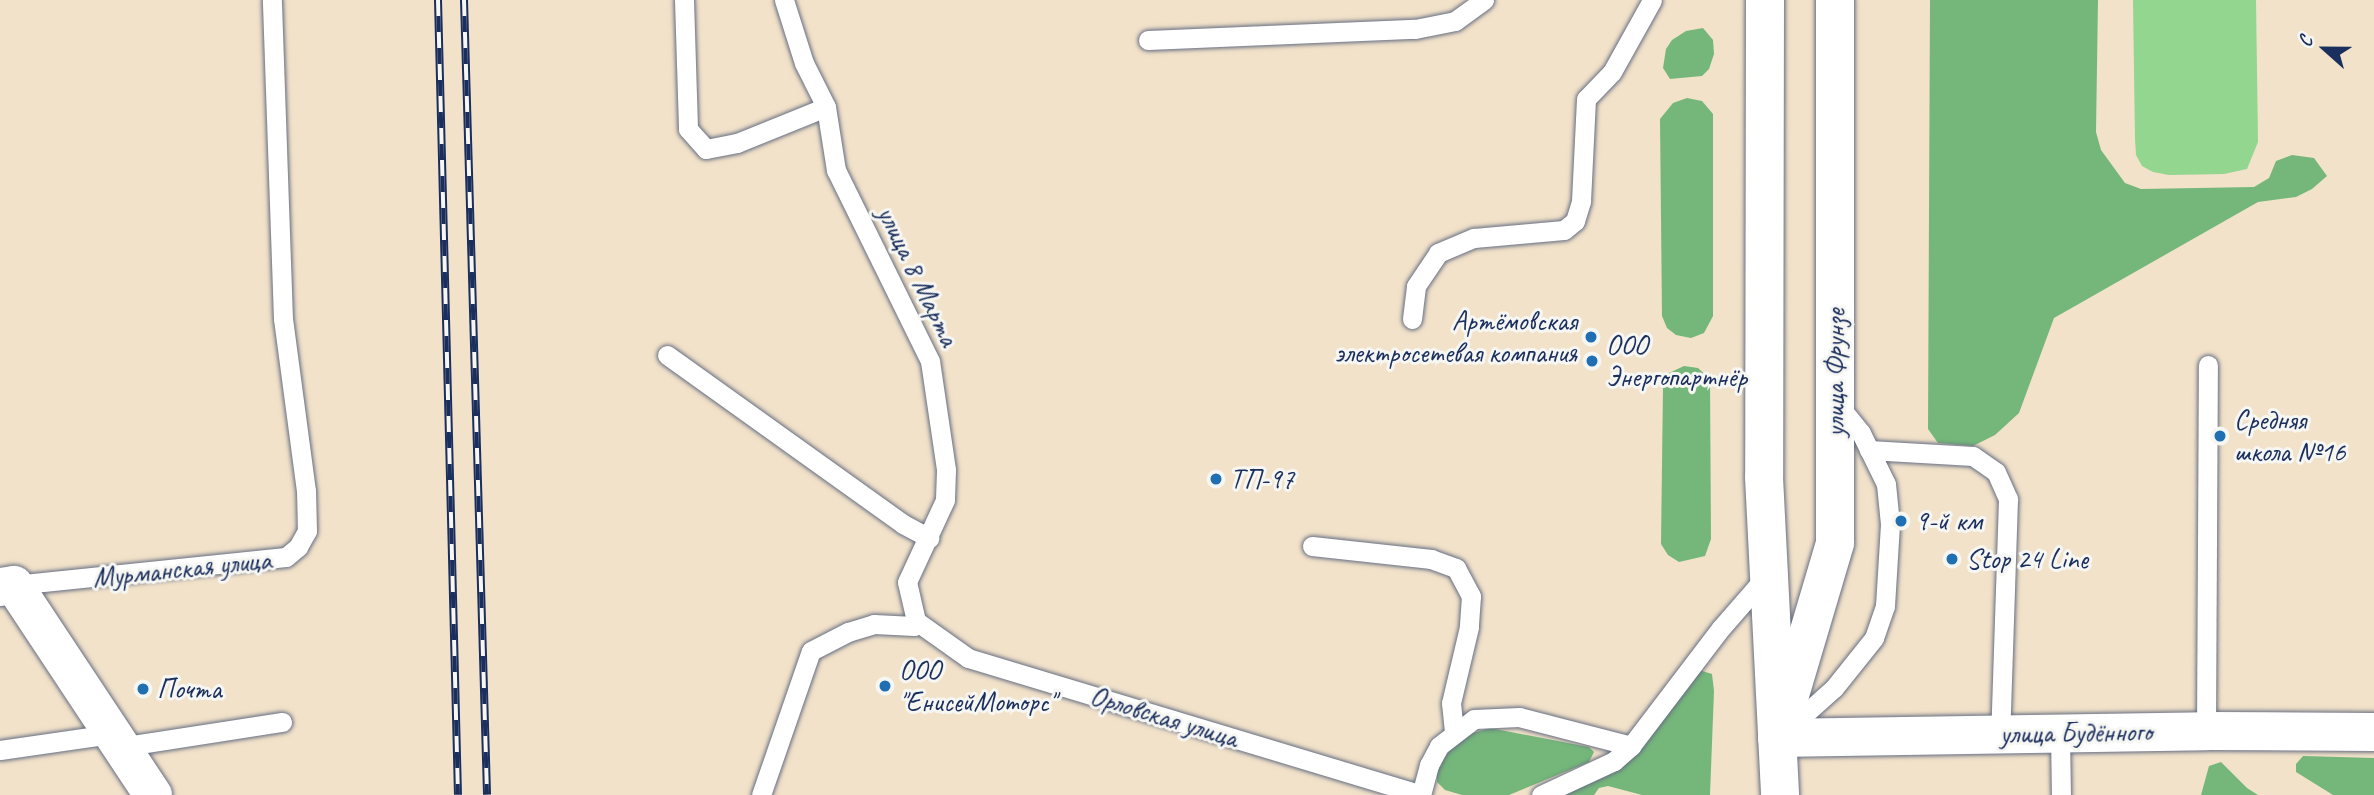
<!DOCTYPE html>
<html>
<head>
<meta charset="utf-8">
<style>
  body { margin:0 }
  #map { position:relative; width:2374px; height:795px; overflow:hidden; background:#f2e2c9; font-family:Caveat,sans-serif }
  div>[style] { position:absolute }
  .green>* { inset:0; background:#92d68f }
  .forest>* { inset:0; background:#75b77a }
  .roads { filter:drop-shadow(0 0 2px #666e83) drop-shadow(0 0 2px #666e83) }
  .lane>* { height:19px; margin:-9.5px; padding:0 9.5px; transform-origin:9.5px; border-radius:9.5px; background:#fff }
  .secondary>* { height:38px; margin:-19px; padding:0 19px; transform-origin:19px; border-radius:19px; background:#fff }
  .primary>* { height:38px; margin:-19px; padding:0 19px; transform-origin:19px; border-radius:19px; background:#fff }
  .rail>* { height:8px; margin-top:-4px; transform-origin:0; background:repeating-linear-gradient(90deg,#f6f6f2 0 16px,#1b2f5e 0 32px); box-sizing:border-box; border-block:2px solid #1b2f5e }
  .dots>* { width:19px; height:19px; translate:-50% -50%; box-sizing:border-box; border:4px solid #f6f6f2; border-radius:50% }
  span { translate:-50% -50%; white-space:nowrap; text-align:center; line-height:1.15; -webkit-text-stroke:6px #f6f6f2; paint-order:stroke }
  .street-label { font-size:28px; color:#1b2f5e }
  .poi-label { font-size:28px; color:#1b2f5e }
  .right { translate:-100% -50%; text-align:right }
  .left { translate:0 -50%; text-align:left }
  .north { position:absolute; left:2290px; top:14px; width:70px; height:70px; -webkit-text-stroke:5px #f6f6f2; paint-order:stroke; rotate:291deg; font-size:19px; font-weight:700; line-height:28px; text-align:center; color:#1b2f5e }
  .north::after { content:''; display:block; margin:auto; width:24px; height:32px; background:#1b2f5e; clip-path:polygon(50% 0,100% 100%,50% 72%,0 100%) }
</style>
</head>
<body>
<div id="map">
  <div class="green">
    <div style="clip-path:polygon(2133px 0,2256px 0,2258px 142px,2247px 169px,2224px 174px,2169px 175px,2153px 172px,2142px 166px,2136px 155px,2135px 139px)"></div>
  </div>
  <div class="forest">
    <div style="clip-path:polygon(1930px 0,2098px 0,2096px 132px,2101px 150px,2125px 183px,2141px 189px,2254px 187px,2269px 178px,2276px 161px,2292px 155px,2314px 158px,2327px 176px,2312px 189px,2296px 197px,2258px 202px,2054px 318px,2019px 413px,1995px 435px,1973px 446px,1938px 443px,1928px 429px)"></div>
    <div style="clip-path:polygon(1703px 28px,1713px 40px,1714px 54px,1709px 69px,1702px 76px,1670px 79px,1663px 68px,1666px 49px,1672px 40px,1686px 31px)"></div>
    <div style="clip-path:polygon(1687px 98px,1702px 101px,1713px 114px,1713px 316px,1704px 333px,1691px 338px,1676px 335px,1667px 328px,1662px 316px,1660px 119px,1673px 103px)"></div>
    <div style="clip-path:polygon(1684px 366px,1698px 368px,1710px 379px,1711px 539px,1705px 556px,1679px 562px,1668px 555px,1661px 544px,1663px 386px,1669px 373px)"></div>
    <div style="clip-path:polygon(1699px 670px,1712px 674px,1714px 691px,1710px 795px,1642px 795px,1608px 786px,1599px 788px,1594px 795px,1560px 795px,1589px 783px)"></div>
    <div style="clip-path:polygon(1490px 728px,1589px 747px,1594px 752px,1589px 762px,1509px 795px,1462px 795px,1445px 790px,1437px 782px,1437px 769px,1451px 748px,1473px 733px)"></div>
    <div style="clip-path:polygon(2303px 756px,2374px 758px,2374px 795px,2333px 795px,2296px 772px,2296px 764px)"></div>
    <div style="clip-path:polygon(2221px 762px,2247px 788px,2258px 795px,2201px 795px,2209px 766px)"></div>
  </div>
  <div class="roads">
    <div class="lane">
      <div style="left:684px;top:0;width:129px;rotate:88.2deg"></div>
      <div style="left:688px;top:129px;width:27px;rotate:48deg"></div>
      <div style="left:706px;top:149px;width:32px;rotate:-11deg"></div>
      <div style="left:737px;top:143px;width:96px;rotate:-22deg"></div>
      <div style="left:784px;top:0;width:66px;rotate:72.4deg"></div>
      <div style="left:804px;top:63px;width:49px;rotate:63.4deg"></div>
      <div style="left:826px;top:107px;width:64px;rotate:81deg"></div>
      <div style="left:836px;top:170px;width:213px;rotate:63.8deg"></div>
      <div style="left:930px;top:361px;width:110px;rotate:81.6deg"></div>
      <div style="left:946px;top:470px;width:30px;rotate:92deg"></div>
      <div style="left:945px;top:500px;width:90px;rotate:114.9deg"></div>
      <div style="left:907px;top:582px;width:40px;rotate:77deg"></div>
      <div style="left:1148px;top:40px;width:267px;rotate:-2.4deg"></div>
      <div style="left:1415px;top:29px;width:41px;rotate:-11.3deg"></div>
      <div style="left:1455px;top:21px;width:36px;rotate:-36deg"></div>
      <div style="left:1412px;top:319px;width:33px;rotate:-83deg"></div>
      <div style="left:1416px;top:286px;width:40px;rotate:-56deg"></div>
      <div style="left:1438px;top:253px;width:39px;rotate:-23deg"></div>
      <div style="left:1474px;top:238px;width:90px;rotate:-5.1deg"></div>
      <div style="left:1564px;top:230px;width:14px;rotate:-39deg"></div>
      <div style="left:1575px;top:221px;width:21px;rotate:-73deg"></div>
      <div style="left:1581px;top:201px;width:102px;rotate:-87.2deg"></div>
      <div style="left:1586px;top:99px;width:37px;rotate:-46deg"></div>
      <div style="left:1612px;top:72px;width:82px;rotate:-60.9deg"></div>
      <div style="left:667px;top:355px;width:290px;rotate:35.6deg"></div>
      <div style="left:903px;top:524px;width:30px;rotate:28deg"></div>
      <div style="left:1869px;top:450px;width:104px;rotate:3.3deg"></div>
      <div style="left:1973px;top:456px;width:28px;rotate:35deg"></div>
      <div style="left:1996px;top:472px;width:30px;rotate:66deg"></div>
      <div style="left:2008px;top:499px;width:235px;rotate:91.9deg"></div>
      <div style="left:1312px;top:546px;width:120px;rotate:6.2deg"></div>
      <div style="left:1431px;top:559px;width:27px;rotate:20deg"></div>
      <div style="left:1456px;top:568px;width:32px;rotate:62deg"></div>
      <div style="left:1471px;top:596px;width:31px;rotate:94deg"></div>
      <div style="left:1469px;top:627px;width:78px;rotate:103.3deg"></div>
      <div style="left:1451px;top:703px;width:31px;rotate:84deg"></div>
      <div style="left:14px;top:585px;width:273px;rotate:-5.9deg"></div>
      <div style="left:286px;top:557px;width:16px;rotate:-40deg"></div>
      <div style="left:298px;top:547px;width:18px;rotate:-61deg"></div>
      <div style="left:307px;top:531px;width:40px;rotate:-91.4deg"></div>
      <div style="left:306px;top:491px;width:174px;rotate:-97.6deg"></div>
      <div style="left:283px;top:319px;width:319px;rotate:-92deg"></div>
      <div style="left:916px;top:621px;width:64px;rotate:35.4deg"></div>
      <div style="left:968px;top:658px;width:473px;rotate:16.8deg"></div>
      <div style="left:1786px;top:731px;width:64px;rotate:-41.9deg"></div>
      <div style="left:1834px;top:688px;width:64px;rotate:-51.3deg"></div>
      <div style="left:1874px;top:638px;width:34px;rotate:-71deg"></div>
      <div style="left:1885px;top:606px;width:82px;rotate:-86.5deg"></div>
      <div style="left:1890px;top:524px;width:40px;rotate:-95.7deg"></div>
      <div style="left:1886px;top:484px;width:57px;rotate:-116.1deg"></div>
      <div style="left:1861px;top:433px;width:35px;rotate:-129deg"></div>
      <div style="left:2206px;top:731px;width:366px;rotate:-89.7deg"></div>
      <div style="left:2060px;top:734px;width:61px;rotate:89.1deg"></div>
      <div style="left:120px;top:747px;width:164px;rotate:-8.8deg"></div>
      <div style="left:0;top:750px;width:112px;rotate:-8.2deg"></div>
      <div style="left:761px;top:795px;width:152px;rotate:-70.9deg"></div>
      <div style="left:811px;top:651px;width:42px;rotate:-27.2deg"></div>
      <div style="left:848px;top:632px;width:27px;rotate:-17deg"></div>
      <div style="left:874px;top:624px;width:40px;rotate:2.9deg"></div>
      <div style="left:914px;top:626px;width:5px;rotate:-68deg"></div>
      <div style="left:1421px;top:795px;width:31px;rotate:-75deg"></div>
      <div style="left:1429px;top:765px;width:21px;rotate:-62deg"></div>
      <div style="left:1439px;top:746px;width:44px;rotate:-37.6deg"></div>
      <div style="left:1474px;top:719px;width:45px;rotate:-2.5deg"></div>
      <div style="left:1519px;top:717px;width:116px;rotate:14.5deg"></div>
      <div style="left:1541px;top:795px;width:81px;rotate:-25deg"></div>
      <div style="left:1614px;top:761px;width:23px;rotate:-41deg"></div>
      <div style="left:1631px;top:746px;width:148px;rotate:-52.7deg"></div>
      <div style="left:1721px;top:628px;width:70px;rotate:-49deg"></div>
    </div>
    <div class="secondary">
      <div style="left:0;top:587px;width:14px;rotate:-8deg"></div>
      <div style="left:14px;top:585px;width:252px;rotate:56.5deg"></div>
      <div style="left:1777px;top:738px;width:429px;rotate:-0.9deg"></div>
      <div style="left:2206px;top:731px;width:168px;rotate:0.3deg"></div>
    </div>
    <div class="primary">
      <div style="left:1765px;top:0;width:477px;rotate:90.1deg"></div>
      <div style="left:1764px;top:477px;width:318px;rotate:87.1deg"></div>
      <div style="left:1785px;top:712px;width:176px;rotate:-73.5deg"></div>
      <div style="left:1835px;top:543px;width:543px;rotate:-90deg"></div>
    </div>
  </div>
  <div class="rail">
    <div style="left:438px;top:0;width:795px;rotate:88.56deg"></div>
    <div style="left:464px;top:0;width:795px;rotate:88.34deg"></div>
  </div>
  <div class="dots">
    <div style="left:1591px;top:337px;background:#1f6fb2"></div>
    <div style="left:1592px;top:361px;background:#1f6fb2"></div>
    <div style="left:2220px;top:436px;background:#1f6fb2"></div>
    <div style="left:1216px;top:479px;background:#1f6fb2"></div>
    <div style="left:1901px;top:521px;background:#1f6fb2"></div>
    <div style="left:1952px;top:559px;background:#1f6fb2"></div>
    <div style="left:885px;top:686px;background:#1f6fb2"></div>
    <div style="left:143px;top:689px;background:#1f6fb2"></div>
  </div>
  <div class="street-label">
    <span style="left:918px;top:276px;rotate:64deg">улица 8 Марта</span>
    <span style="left:1835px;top:373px;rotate:-90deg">улица Фрунзе</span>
    <span style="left:182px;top:569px;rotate:-6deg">Мурманская улица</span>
    <span style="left:1164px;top:717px;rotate:17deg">Орловская улица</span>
    <span style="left:2076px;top:733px;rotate:-1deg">улица Будённого</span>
  </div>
  <div class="poi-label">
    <span class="right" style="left:1577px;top:337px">Артёмовская<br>электросетевая компания</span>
    <span class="left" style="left:1606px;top:361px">ООО<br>Энергопартнёр</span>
    <span class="left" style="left:2234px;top:436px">Средняя<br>школа №16</span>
    <span class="left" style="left:1230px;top:479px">ТП-97</span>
    <span class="left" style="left:1915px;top:521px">9-й км</span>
    <span class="left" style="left:1966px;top:559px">Stop 24 Line</span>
    <span class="left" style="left:899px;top:686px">ООО<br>"ЕнисейМоторс"</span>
    <span class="left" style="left:157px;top:689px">Почта</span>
  </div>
  <div class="north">С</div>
</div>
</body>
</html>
